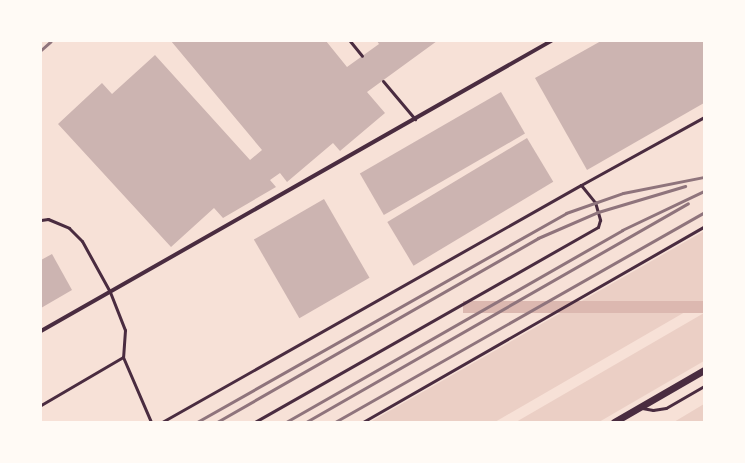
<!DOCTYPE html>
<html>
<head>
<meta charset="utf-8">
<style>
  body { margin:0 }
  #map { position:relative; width:745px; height:463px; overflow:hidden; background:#f7e1d7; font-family:Signika,sans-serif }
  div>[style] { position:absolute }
  .green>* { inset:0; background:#ebcfc5 }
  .water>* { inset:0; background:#dcb8b0; transform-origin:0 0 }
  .building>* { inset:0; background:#ccb4b1; transform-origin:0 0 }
  .path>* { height:2.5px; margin:-1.25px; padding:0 1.25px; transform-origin:1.25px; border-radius:1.25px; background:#4a2c40 }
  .service>* { height:3px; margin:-1.5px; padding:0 1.5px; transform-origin:1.5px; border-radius:1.5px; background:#4a2c40 }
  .minor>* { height:4px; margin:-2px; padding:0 2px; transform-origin:2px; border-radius:2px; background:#4a2c40 }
  .tertiary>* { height:7px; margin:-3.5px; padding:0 3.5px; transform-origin:3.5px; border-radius:3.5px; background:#4a2c40 }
  .rail>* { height:3px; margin:-1.5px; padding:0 1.5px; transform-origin:1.5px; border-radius:1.5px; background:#8f747c }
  span { translate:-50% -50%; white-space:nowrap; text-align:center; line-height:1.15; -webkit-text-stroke:3px #fffaf5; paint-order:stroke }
  .frame { position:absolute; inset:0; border:42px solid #fffaf5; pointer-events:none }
</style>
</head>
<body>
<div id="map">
  <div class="green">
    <div style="clip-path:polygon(704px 231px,704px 301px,495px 422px,370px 422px)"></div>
    <div style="clip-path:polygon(704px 313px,704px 361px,599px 422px,516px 422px)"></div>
    <div style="clip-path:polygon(704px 404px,704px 422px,674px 422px)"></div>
  </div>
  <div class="water">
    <div style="left:704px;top:301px;width:12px;height:241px;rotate:90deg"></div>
  </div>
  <div class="building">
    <div style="clip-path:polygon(171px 41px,326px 41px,347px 67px,379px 44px,377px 41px,437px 41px,367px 92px,385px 113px,340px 151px,333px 143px,287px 182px,280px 173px,270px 180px,276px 187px,223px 218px,214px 208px,171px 247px,58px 124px,102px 83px,112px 94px,155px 55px,250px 160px,262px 150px)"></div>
    <div style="clip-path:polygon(601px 41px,704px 41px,704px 103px,587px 170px,535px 78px)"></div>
    <div style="left:501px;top:92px;width:48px;height:163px;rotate:60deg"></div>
    <div style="left:527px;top:138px;width:51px;height:163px;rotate:59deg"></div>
    <div style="left:324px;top:199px;width:91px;height:81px;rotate:60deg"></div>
    <div style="clip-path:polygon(52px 254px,72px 290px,41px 308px,41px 260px)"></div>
  </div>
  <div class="path">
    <div style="left:363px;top:422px;width:393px;rotate:-29.8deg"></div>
  </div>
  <div class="service">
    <div style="left:350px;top:41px;width:19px;rotate:51deg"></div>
    <div style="left:383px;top:81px;width:50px;rotate:49.9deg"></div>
    <div style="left:581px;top:185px;width:141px;rotate:-28.9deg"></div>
    <div style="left:41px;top:220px;width:7px;rotate:-8deg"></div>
    <div style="left:48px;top:219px;width:23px;rotate:23deg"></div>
    <div style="left:69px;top:228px;width:18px;rotate:45deg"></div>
    <div style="left:82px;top:241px;width:58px;rotate:61.2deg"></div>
    <div style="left:110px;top:292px;width:41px;rotate:68.5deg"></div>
    <div style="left:125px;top:330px;width:27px;rotate:94deg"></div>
    <div style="left:123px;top:357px;width:71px;rotate:66.7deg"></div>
    <div style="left:41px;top:405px;width:95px;rotate:-30.3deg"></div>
    <div style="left:642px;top:408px;width:11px;rotate:10deg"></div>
    <div style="left:653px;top:410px;width:13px;rotate:-9deg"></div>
    <div style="left:666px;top:408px;width:44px;rotate:-30.1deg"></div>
    <div style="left:162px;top:422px;width:481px;rotate:-29.5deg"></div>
    <div style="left:581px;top:185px;width:22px;rotate:51deg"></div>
    <div style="left:595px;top:202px;width:19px;rotate:74deg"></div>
    <div style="left:600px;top:220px;width:7px;rotate:106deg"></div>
    <div style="left:598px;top:227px;width:395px;rotate:150.4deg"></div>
  </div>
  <div class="minor">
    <div style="left:41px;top:331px;width:587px;rotate:-29.62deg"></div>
  </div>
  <div class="tertiary">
    <div style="left:614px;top:422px;width:104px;rotate:-30deg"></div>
  </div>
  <div class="rail">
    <div style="left:41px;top:50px;width:13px;rotate:-42deg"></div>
    <div style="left:197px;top:422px;width:424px;rotate:-29.5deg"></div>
    <div style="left:566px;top:213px;width:60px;rotate:-19.3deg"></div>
    <div style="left:623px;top:193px;width:83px;rotate:-11.2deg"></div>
    <div style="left:217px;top:422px;width:370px;rotate:-29.8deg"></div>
    <div style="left:538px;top:238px;width:65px;rotate:-23.4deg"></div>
    <div style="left:598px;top:212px;width:91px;rotate:-16.6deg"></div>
    <div style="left:286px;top:422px;width:387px;rotate:-29.7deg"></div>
    <div style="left:622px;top:230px;width:91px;rotate:-25.4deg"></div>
    <div style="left:306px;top:422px;width:440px;rotate:-29.8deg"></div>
    <div style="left:335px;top:422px;width:425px;rotate:-29.6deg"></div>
  </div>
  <div class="frame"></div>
</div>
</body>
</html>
